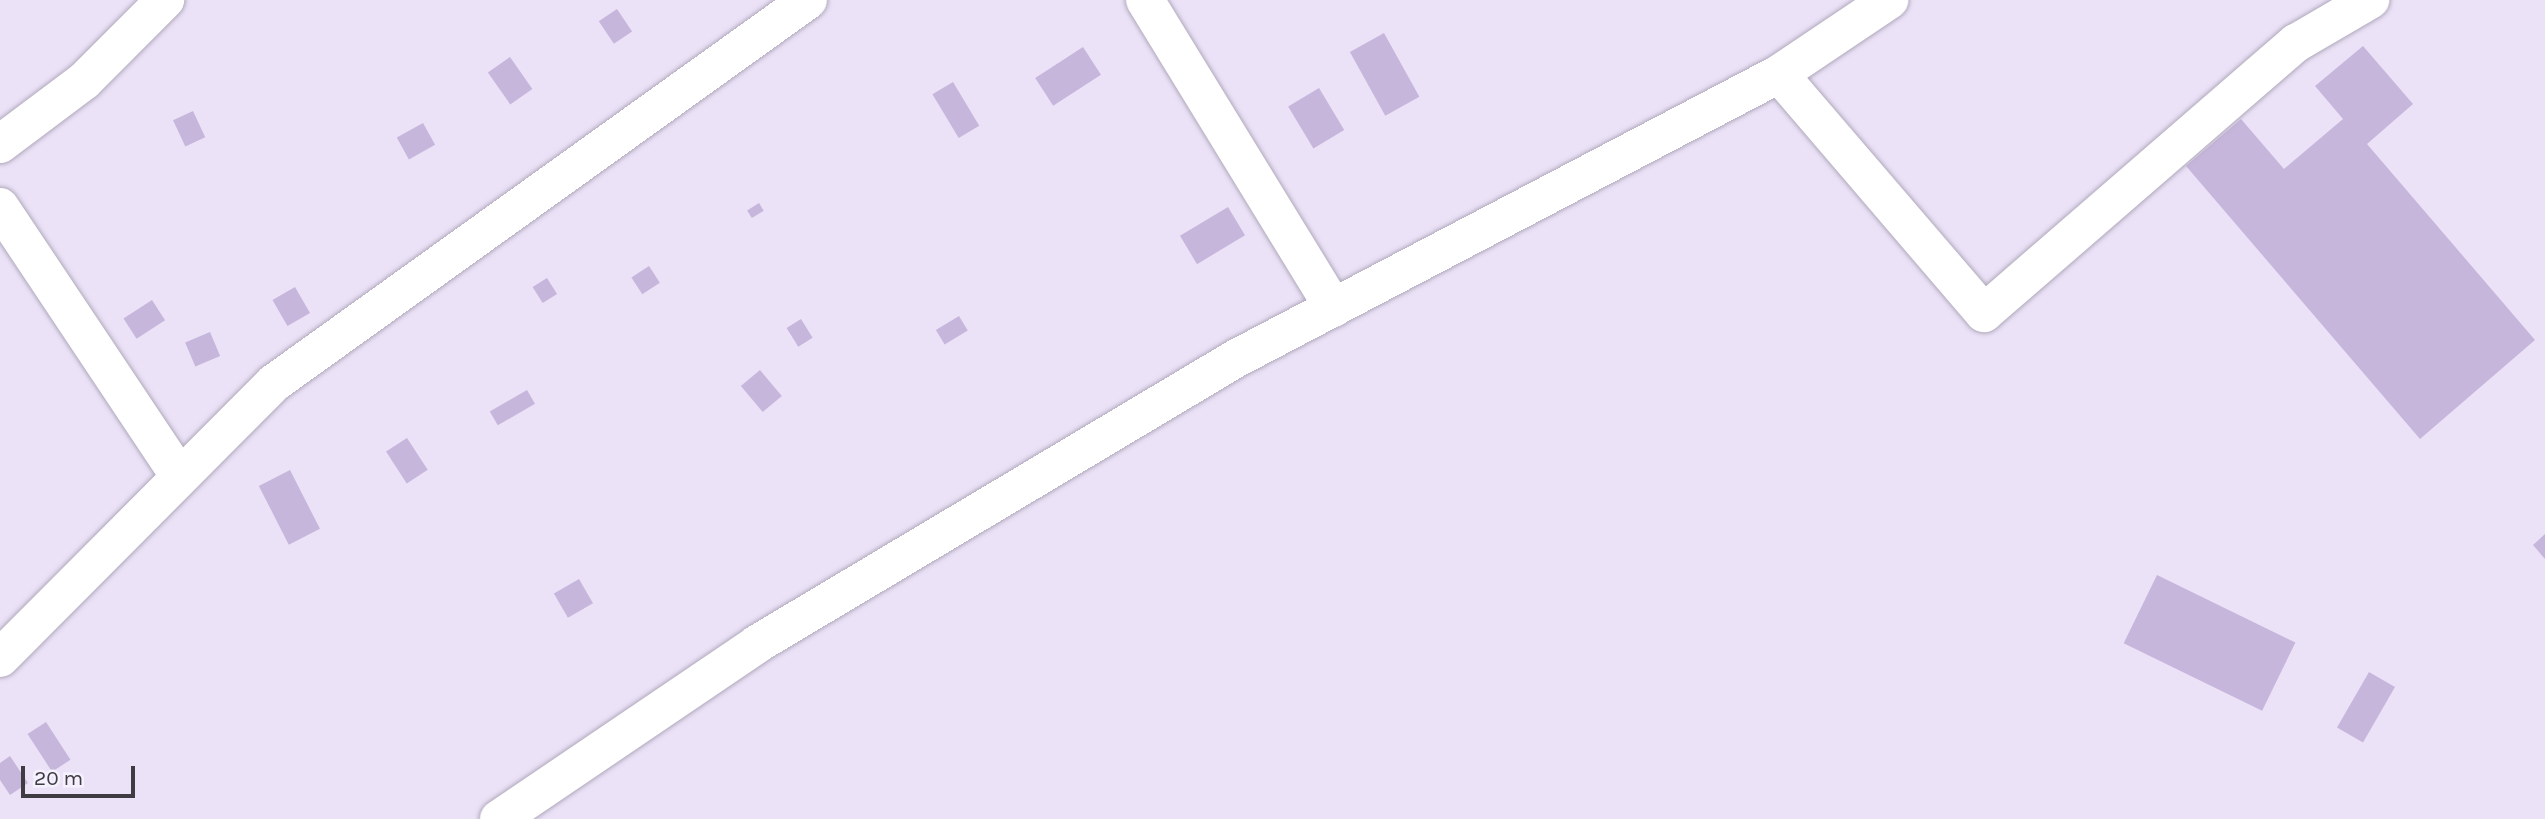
<!DOCTYPE html>
<html>
<head>
<meta charset="utf-8">
<style>
  body { margin:0 }
  #map { position:relative; width:2545px; height:819px; overflow:hidden; background:#ebe2f7; font-family:Karla,sans-serif }
  div>[style] { position:absolute }
  .building>* { inset:0; background:#c6b6dc; transform-origin:0 0 }
  .roads { filter:drop-shadow(0 0 2px #b0a8bb) drop-shadow(0 0 2px #b0a8bb) }
  .minor>* { height:38px; margin:-19px; padding:0 19px; transform-origin:19px; border-radius:19px; background:#fff }
  span { translate:-50% -50%; white-space:nowrap; text-align:center; line-height:1.15; -webkit-text-stroke:7px #f6f1fe; paint-order:stroke }
  .scale { position:absolute; left:21px; top:766px; width:114px; height:32px; box-sizing:border-box; border:4px solid #3f3b43; border-top:0; padding-left:9px; font-size:21px; line-height:24px; white-space:nowrap; color:#3f3b43; -webkit-text-stroke:5px #f6f1fe; paint-order:stroke }
</style>
</head>
<body>
<div id="map">
  <div class="building">
    <div style="left:617px;top:9px;width:27px;height:22px;rotate:56deg"></div>
    <div style="left:1384px;top:33px;width:73px;height:39px;rotate:61deg"></div>
    <div style="clip-path:polygon(2363px 46px,2413px 104px,2367px 144px,2535px 340px,2420px 439px,2186px 166px,2241px 119px,2284px 169px,2343px 119px,2315px 86px)"></div>
    <div style="left:1083px;top:47px;width:33px;height:57px;rotate:57deg"></div>
    <div style="left:510px;top:57px;width:39px;height:27px;rotate:55deg"></div>
    <div style="left:953px;top:82px;width:51px;height:24px;rotate:59deg"></div>
    <div style="left:1319px;top:88px;width:49px;height:36px;rotate:59deg"></div>
    <div style="left:193px;top:111px;width:29px;height:22px;rotate:65deg"></div>
    <div style="left:423px;top:123px;width:25px;height:30px;rotate:61deg"></div>
    <div style="left:759px;top:203px;width:9px;height:14px;rotate:58deg"></div>
    <div style="left:1228px;top:207px;width:33px;height:56px;rotate:59deg"></div>
    <div style="left:649px;top:266px;width:20px;height:21px;rotate:57deg"></div>
    <div style="left:547px;top:278px;width:19px;height:17px;rotate:58deg"></div>
    <div style="left:295px;top:287px;width:30px;height:26px;rotate:60deg"></div>
    <div style="left:152px;top:300px;width:24px;height:34px;rotate:57deg"></div>
    <div style="left:959px;top:316px;width:17px;height:27px;rotate:59deg"></div>
    <div style="left:801px;top:319px;width:22px;height:17px;rotate:58deg"></div>
    <div style="left:210px;top:332px;width:26px;height:27px;rotate:67deg"></div>
    <div style="left:760px;top:370px;width:34px;height:25px;rotate:50deg"></div>
    <div style="left:527px;top:390px;width:16px;height:43px;rotate:60deg"></div>
    <div style="left:407px;top:438px;width:38px;height:25px;rotate:57deg"></div>
    <div style="left:290px;top:470px;width:66px;height:35px;rotate:63deg"></div>
    <div style="clip-path:polygon(2545px 534px,2545px 559px,2533px 545px)"></div>
    <div style="left:2157px;top:575px;width:154px;height:76px;rotate:26deg"></div>
    <div style="left:579px;top:579px;width:28px;height:29px;rotate:60deg"></div>
    <div style="left:2369px;top:672px;width:30px;height:64px;rotate:30deg"></div>
    <div style="left:46px;top:722px;width:45px;height:22px;rotate:57deg"></div>
    <div style="clip-path:polygon(10px 756px,28px 783px,10px 795px,0 780px,0 763px)"></div>
  </div>
  <div class="roads">
    <div class="minor">
      <div style="left:1145px;top:0;width:361px;rotate:58.5deg"></div>
      <div style="left:1779px;top:74px;width:315px;rotate:49.4deg"></div>
      <div style="left:1984px;top:313px;width:413px;rotate:-40.9deg"></div>
      <div style="left:2296px;top:43px;width:86px;rotate:-30.2deg"></div>
      <div style="left:0;top:144px;width:105px;rotate:-36.9deg"></div>
      <div style="left:84px;top:81px;width:115px;rotate:-45deg"></div>
      <div style="left:0;top:207px;width:324px;rotate:56.3deg"></div>
      <div style="left:0;top:658px;width:388px;rotate:-45.1deg"></div>
      <div style="left:274px;top:383px;width:657px;rotate:-35.65deg"></div>
      <div style="left:499px;top:819px;width:312px;rotate:-34.1deg"></div>
      <div style="left:757px;top:644px;width:557px;rotate:-30.8deg"></div>
      <div style="left:1235px;top:359px;width:614px;rotate:-27.65deg"></div>
      <div style="left:1779px;top:74px;width:133px;rotate:-33.9deg"></div>
    </div>
  </div>
  <div class="scale">20 m</div>
</div>
</body>
</html>
